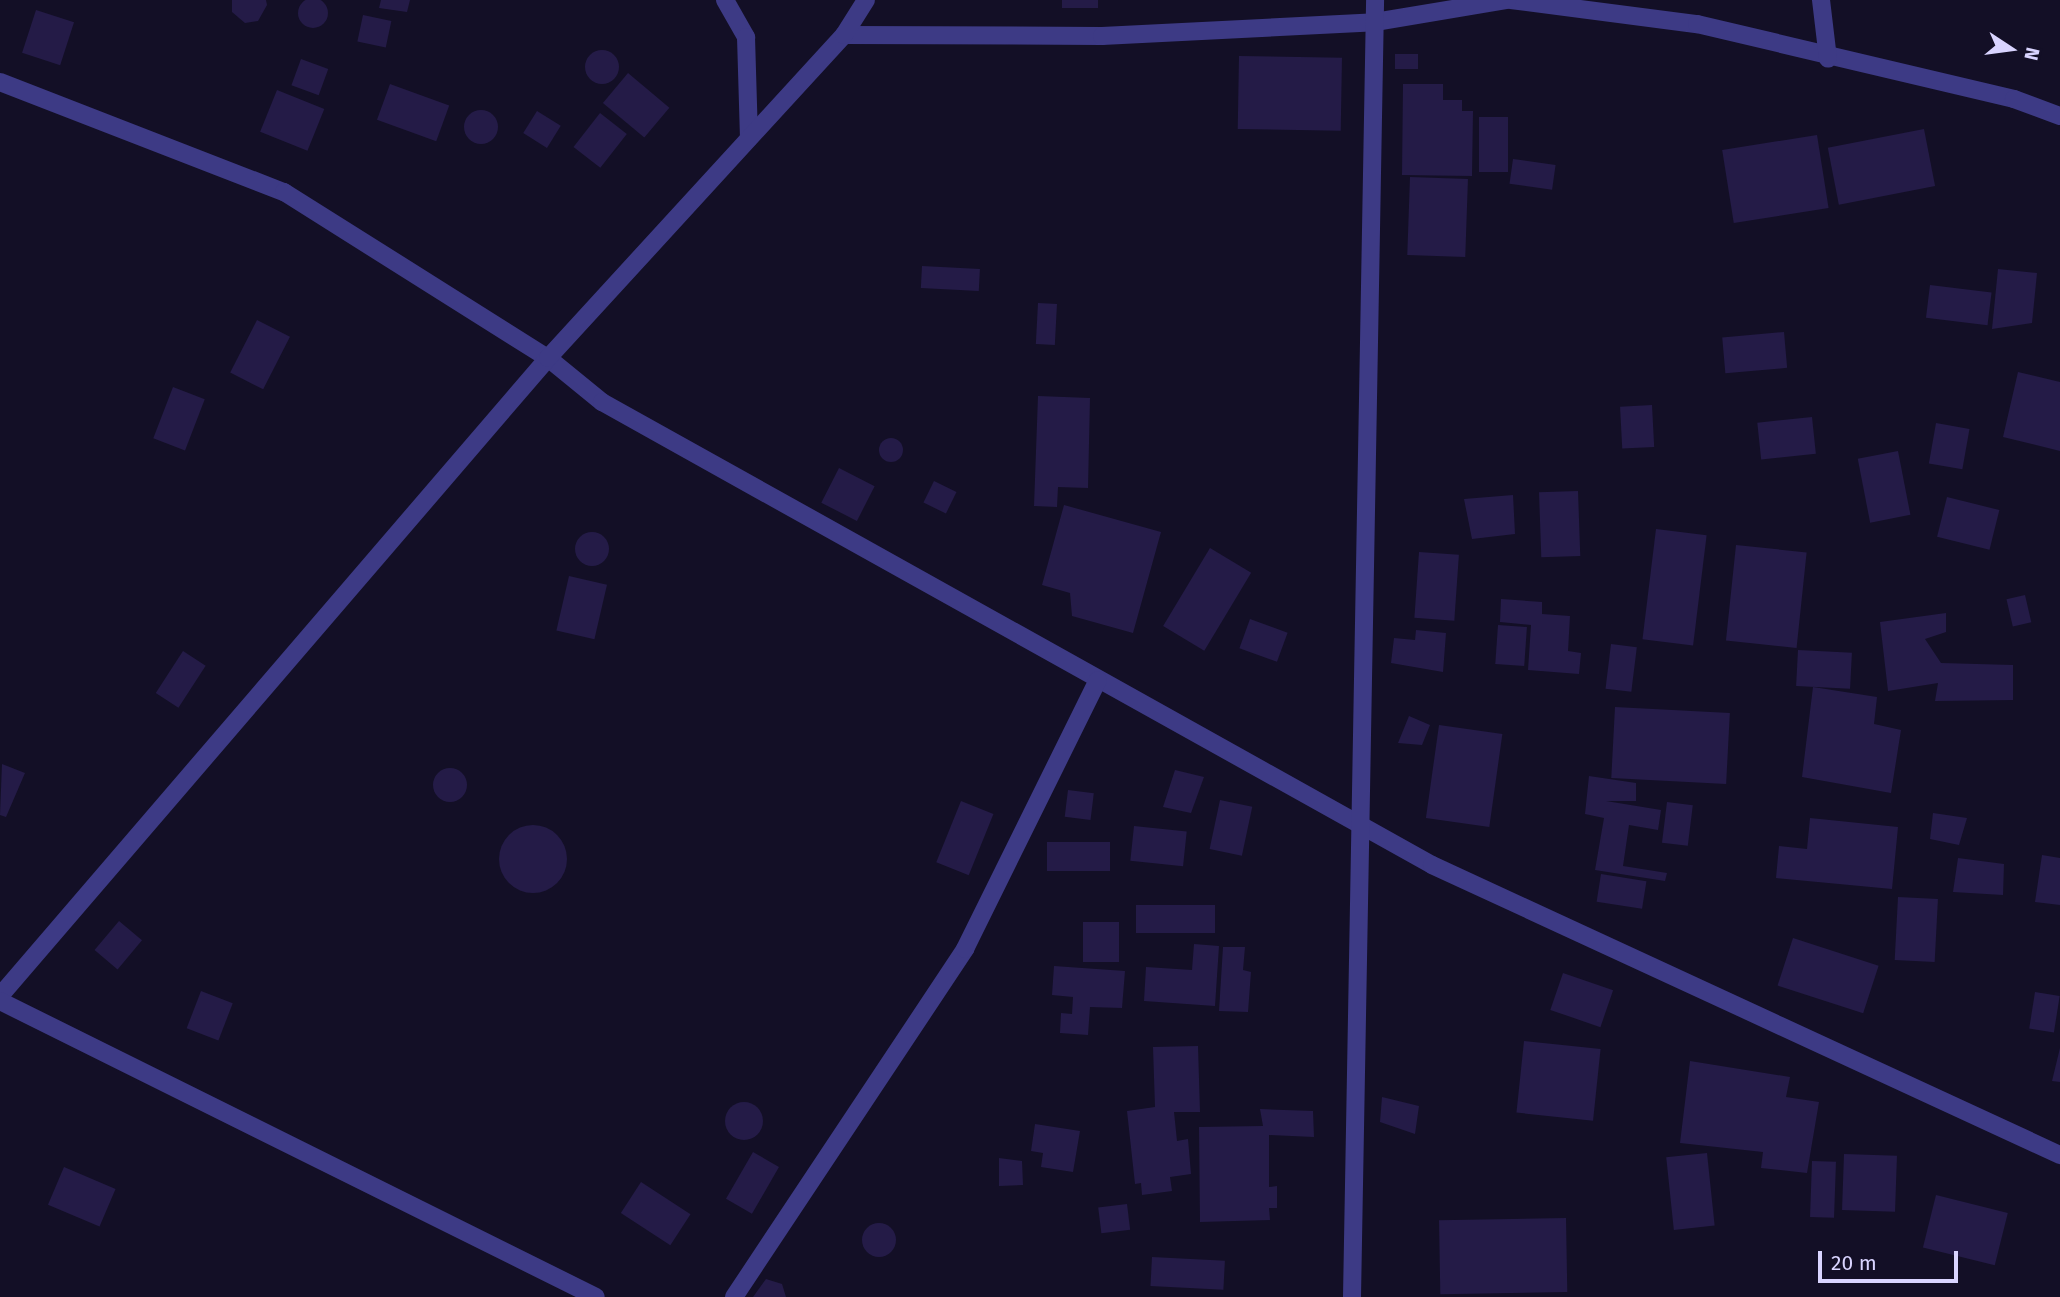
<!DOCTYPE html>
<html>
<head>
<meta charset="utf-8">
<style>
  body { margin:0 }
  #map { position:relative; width:2060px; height:1297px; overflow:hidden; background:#130f26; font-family:"Fira Sans",sans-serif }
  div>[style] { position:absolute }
  .building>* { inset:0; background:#241b47; transform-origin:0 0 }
  .round { border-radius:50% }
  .minor>* { height:18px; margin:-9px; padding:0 9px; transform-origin:9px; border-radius:9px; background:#3d3a85 }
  span { translate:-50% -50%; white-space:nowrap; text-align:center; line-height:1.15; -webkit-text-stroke:5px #130f26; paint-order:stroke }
  .north { position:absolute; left:1976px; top:14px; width:70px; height:70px; -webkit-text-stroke:5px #130f26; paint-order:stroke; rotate:103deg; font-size:19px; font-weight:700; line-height:28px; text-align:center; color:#d9d4ff }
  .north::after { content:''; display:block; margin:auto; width:24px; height:32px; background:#d9d4ff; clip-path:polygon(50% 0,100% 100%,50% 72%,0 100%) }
  .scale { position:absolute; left:1818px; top:1251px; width:140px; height:32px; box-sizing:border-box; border:4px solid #d9d4ff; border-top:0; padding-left:9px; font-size:21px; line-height:24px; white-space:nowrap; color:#d9d4ff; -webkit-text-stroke:5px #130f26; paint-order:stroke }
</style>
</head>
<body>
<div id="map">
  <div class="building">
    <div class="round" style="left:298px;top:-2px;width:30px;height:30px"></div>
    <div style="clip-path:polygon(232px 0,266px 0,267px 5px,258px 21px,245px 23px,232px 12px)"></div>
    <div style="clip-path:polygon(381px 0,410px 0,407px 12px,379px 8px)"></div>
    <div style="left:1062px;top:0;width:36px;height:8px"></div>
    <div style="left:36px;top:10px;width:40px;height:45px;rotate:18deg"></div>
    <div style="left:363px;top:15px;width:29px;height:27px;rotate:12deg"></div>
    <div class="round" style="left:585px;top:50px;width:34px;height:34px"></div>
    <div style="left:1395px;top:54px;width:23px;height:15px"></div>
    <div style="left:1239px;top:56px;width:103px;height:73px;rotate:1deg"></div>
    <div style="left:301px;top:59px;width:29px;height:28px;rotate:20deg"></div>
    <div style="left:628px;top:73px;width:54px;height:39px;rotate:40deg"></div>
    <div style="left:390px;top:84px;width:63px;height:38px;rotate:20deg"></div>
    <div style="clip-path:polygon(1403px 84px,1443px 84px,1443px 100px,1462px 100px,1462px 111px,1473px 111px,1472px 176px,1402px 175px)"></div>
    <div style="left:277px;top:90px;width:51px;height:45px;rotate:22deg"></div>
    <div class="round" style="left:464px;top:110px;width:34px;height:34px"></div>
    <div style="left:537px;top:111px;width:28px;height:26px;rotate:32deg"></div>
    <div style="left:600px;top:113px;width:34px;height:43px;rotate:38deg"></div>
    <div style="left:1479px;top:117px;width:29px;height:55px"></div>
    <div style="left:1924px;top:129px;width:58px;height:98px;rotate:79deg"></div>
    <div style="left:1817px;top:135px;width:74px;height:96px;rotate:81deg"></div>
    <div style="left:1513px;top:159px;width:43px;height:25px;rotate:8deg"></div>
    <div style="left:1410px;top:177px;width:58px;height:78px;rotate:2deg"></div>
    <div style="left:922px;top:266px;width:58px;height:22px;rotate:3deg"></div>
    <div style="clip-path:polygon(1998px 269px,2037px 273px,2032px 323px,1992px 329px)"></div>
    <div style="left:1930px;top:285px;width:62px;height:33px;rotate:7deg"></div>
    <div style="left:1038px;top:303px;width:19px;height:41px;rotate:3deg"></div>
    <div style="left:257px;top:320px;width:37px;height:59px;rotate:27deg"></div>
    <div style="left:1784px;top:332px;width:36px;height:62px;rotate:85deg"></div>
    <div style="clip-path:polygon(2018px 372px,2060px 382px,2060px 451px,2003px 437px)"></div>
    <div style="left:173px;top:387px;width:34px;height:55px;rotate:21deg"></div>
    <div style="clip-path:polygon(1038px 396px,1090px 398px,1088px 488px,1058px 487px,1057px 507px,1034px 506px)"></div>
    <div style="left:1652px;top:405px;width:42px;height:32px;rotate:87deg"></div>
    <div style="left:1812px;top:417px;width:37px;height:55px;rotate:84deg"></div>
    <div style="left:1936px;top:423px;width:34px;height:41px;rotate:10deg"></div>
    <div class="round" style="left:879px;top:438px;width:24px;height:24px"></div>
    <div style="left:1898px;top:451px;width:65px;height:41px;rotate:79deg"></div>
    <div style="left:839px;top:468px;width:40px;height:39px;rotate:27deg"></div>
    <div style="left:934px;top:481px;width:25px;height:24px;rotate:26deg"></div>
    <div style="left:1578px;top:491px;width:65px;height:39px;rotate:88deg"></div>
    <div style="clip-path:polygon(1513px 495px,1515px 534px,1472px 539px,1464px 499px)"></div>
    <div style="left:1947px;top:497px;width:54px;height:41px;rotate:14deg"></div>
    <div style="clip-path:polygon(1064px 505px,1161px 532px,1133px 633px,1072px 616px,1070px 593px,1042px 585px)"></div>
    <div style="left:1656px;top:529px;width:51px;height:111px;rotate:7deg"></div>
    <div class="round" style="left:575px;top:532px;width:34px;height:34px"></div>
    <div style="left:1736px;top:545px;width:71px;height:96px;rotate:6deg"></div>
    <div style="left:1210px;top:548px;width:48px;height:91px;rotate:31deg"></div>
    <div style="left:1419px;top:552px;width:40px;height:66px;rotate:4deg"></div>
    <div style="left:569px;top:576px;width:39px;height:56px;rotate:13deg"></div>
    <div style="left:2025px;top:595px;width:28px;height:19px;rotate:77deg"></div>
    <div style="clip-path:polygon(1501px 599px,1542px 602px,1542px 614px,1570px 616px,1568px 651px,1581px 653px,1579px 674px,1528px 670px,1531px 625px,1500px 622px)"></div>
    <div style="clip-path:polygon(1946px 613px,1946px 632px,1925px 639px,1941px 663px,2013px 665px,2013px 700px,1935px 701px,1938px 683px,1888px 691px,1880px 622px)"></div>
    <div style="left:1250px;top:619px;width:40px;height:31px;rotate:20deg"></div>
    <div style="left:1498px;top:625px;width:29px;height:39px;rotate:4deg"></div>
    <div style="clip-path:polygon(1416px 630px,1446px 633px,1443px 672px,1391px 663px,1394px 638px,1415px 640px)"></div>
    <div style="left:1611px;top:644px;width:26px;height:45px;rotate:7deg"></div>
    <div style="left:1798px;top:650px;width:54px;height:36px;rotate:3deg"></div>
    <div style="left:183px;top:651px;width:27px;height:50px;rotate:33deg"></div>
    <div style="clip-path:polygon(1813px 687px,1877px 697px,1874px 724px,1901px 730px,1891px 793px,1802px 777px)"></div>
    <div style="left:1615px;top:707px;width:115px;height:71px;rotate:3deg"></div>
    <div style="clip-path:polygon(1409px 716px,1430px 725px,1422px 745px,1398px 743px)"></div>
    <div style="left:1439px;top:725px;width:64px;height:94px;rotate:8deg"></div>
    <div style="clip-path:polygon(2px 764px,25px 773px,6px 817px,0 815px)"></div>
    <div class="round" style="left:433px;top:768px;width:34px;height:34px"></div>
    <div style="clip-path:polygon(1175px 770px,1204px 777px,1191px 813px,1163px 807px)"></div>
    <div style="clip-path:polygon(1589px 776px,1636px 783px,1636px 801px,1606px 801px,1661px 810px,1658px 830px,1629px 825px,1623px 866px,1667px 873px,1665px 881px,1595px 870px,1604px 818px,1585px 814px)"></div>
    <div style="left:1068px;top:790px;width:26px;height:27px;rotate:7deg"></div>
    <div style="left:1220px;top:800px;width:33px;height:50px;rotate:12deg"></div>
    <div style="left:961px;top:801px;width:35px;height:66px;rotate:22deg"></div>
    <div style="left:1667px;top:802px;width:26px;height:41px;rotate:7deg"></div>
    <div style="clip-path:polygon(1933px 813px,1967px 818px,1959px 845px,1930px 839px)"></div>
    <div style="clip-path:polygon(1810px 818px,1898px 827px,1892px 889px,1776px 878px,1779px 846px,1807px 849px)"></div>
    <div class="round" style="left:499px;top:825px;width:68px;height:68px"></div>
    <div style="left:1134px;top:826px;width:53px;height:35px;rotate:6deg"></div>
    <div style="left:1047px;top:842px;width:63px;height:29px"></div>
    <div style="clip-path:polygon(2042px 855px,2060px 858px,2060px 905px,2035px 902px)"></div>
    <div style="clip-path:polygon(1958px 858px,2004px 864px,2003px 895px,1953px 892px)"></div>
    <div style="left:1601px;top:874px;width:46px;height:28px;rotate:9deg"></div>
    <div style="left:1898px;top:897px;width:40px;height:63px;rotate:3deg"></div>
    <div style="left:1136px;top:905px;width:79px;height:28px"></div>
    <div style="left:119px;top:921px;width:30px;height:38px;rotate:40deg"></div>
    <div style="left:1083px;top:922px;width:36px;height:40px"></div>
    <div style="left:1793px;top:938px;width:90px;height:50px;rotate:18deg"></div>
    <div style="clip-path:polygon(1194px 944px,1219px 946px,1215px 1006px,1144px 1001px,1146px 967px,1192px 970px)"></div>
    <div style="clip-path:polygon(1223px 947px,1245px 947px,1243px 970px,1251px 972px,1248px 1012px,1219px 1011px)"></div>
    <div style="clip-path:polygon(1054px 966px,1125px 971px,1122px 1008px,1090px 1007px,1088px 1035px,1060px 1033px,1061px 1013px,1072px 1014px,1073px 997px,1052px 995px)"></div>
    <div style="left:1563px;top:973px;width:53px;height:39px;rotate:19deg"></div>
    <div style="left:201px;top:991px;width:34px;height:40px;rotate:21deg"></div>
    <div style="left:2035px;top:992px;width:25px;height:37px;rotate:9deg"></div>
    <div style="left:1524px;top:1041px;width:77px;height:72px;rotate:6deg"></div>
    <div style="clip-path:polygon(1198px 1046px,1200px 1112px,1174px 1112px,1177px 1141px,1188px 1139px,1191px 1174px,1170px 1177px,1172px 1191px,1142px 1195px,1141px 1183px,1135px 1184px,1127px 1111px,1155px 1107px,1153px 1047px)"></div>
    <div style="clip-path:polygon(2060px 1048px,2060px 1082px,2052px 1081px)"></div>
    <div style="clip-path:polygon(1690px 1061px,1790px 1077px,1786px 1097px,1819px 1102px,1807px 1173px,1761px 1168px,1763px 1152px,1680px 1143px)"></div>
    <div style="clip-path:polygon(1382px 1097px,1419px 1106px,1415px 1134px,1380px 1122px)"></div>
    <div class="round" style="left:725px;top:1102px;width:38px;height:38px"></div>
    <div style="clip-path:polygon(1260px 1109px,1313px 1111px,1314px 1137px,1269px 1135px,1269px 1187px,1277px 1186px,1277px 1208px,1269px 1208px,1270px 1220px,1200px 1222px,1199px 1127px,1263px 1126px)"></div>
    <div style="clip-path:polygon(1035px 1124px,1080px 1131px,1073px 1172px,1041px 1167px,1043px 1153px,1031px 1151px)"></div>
    <div style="left:753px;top:1152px;width:30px;height:54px;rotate:30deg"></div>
    <div style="left:1707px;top:1153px;width:73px;height:41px;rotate:84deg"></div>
    <div style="left:1844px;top:1154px;width:53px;height:56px;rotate:2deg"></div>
    <div style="clip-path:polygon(999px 1158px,1022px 1161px,1023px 1185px,999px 1186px)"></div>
    <div style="left:1812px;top:1161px;width:24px;height:56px;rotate:2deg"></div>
    <div style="left:64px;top:1167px;width:56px;height:41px;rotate:23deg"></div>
    <div style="left:641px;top:1182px;width:59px;height:37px;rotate:33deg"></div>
    <div style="left:1936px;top:1195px;width:74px;height:54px;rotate:14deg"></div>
    <div style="left:1127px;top:1204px;width:26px;height:29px;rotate:83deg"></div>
    <div style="left:1566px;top:1218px;width:74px;height:127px;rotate:89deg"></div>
    <div class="round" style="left:862px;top:1223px;width:34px;height:34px"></div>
    <div style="left:1152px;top:1257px;width:73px;height:29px;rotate:3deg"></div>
    <div style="clip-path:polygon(766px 1279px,782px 1284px,786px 1297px,753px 1297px)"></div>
  </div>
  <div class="minor">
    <div style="left:725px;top:0;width:43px;rotate:60.4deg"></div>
    <div style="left:746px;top:37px;width:101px;rotate:88.3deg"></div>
    <div style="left:1511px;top:0;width:188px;rotate:7.4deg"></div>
    <div style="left:1697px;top:24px;width:326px;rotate:13.3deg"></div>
    <div style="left:2014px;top:99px;width:49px;rotate:20.3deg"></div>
    <div style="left:1821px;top:0;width:59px;rotate:83.2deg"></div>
    <div style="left:844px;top:35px;width:258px;rotate:0.2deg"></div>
    <div style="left:1102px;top:36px;width:273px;rotate:-2.9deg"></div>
    <div style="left:1375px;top:22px;width:134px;rotate:-9.5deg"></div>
    <div style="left:0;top:82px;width:305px;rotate:21.2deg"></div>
    <div style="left:284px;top:192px;width:312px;rotate:32.2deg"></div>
    <div style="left:548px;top:358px;width:70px;rotate:39.2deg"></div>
    <div style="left:602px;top:402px;width:950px;rotate:29.15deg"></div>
    <div style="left:1432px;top:865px;width:692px;rotate:24.79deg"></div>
    <div style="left:0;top:996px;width:841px;rotate:-49.34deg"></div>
    <div style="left:548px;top:358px;width:438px;rotate:-47.5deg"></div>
    <div style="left:844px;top:35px;width:41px;rotate:-57.8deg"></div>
    <div style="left:0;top:1001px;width:665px;rotate:26.41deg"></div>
    <div style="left:734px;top:1297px;width:418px;rotate:-56.4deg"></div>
    <div style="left:965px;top:949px;width:300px;rotate:-63.7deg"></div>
    <div style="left:1352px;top:1297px;width:1297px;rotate:-88.98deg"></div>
  </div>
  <div class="north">N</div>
  <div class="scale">20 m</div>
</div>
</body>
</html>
